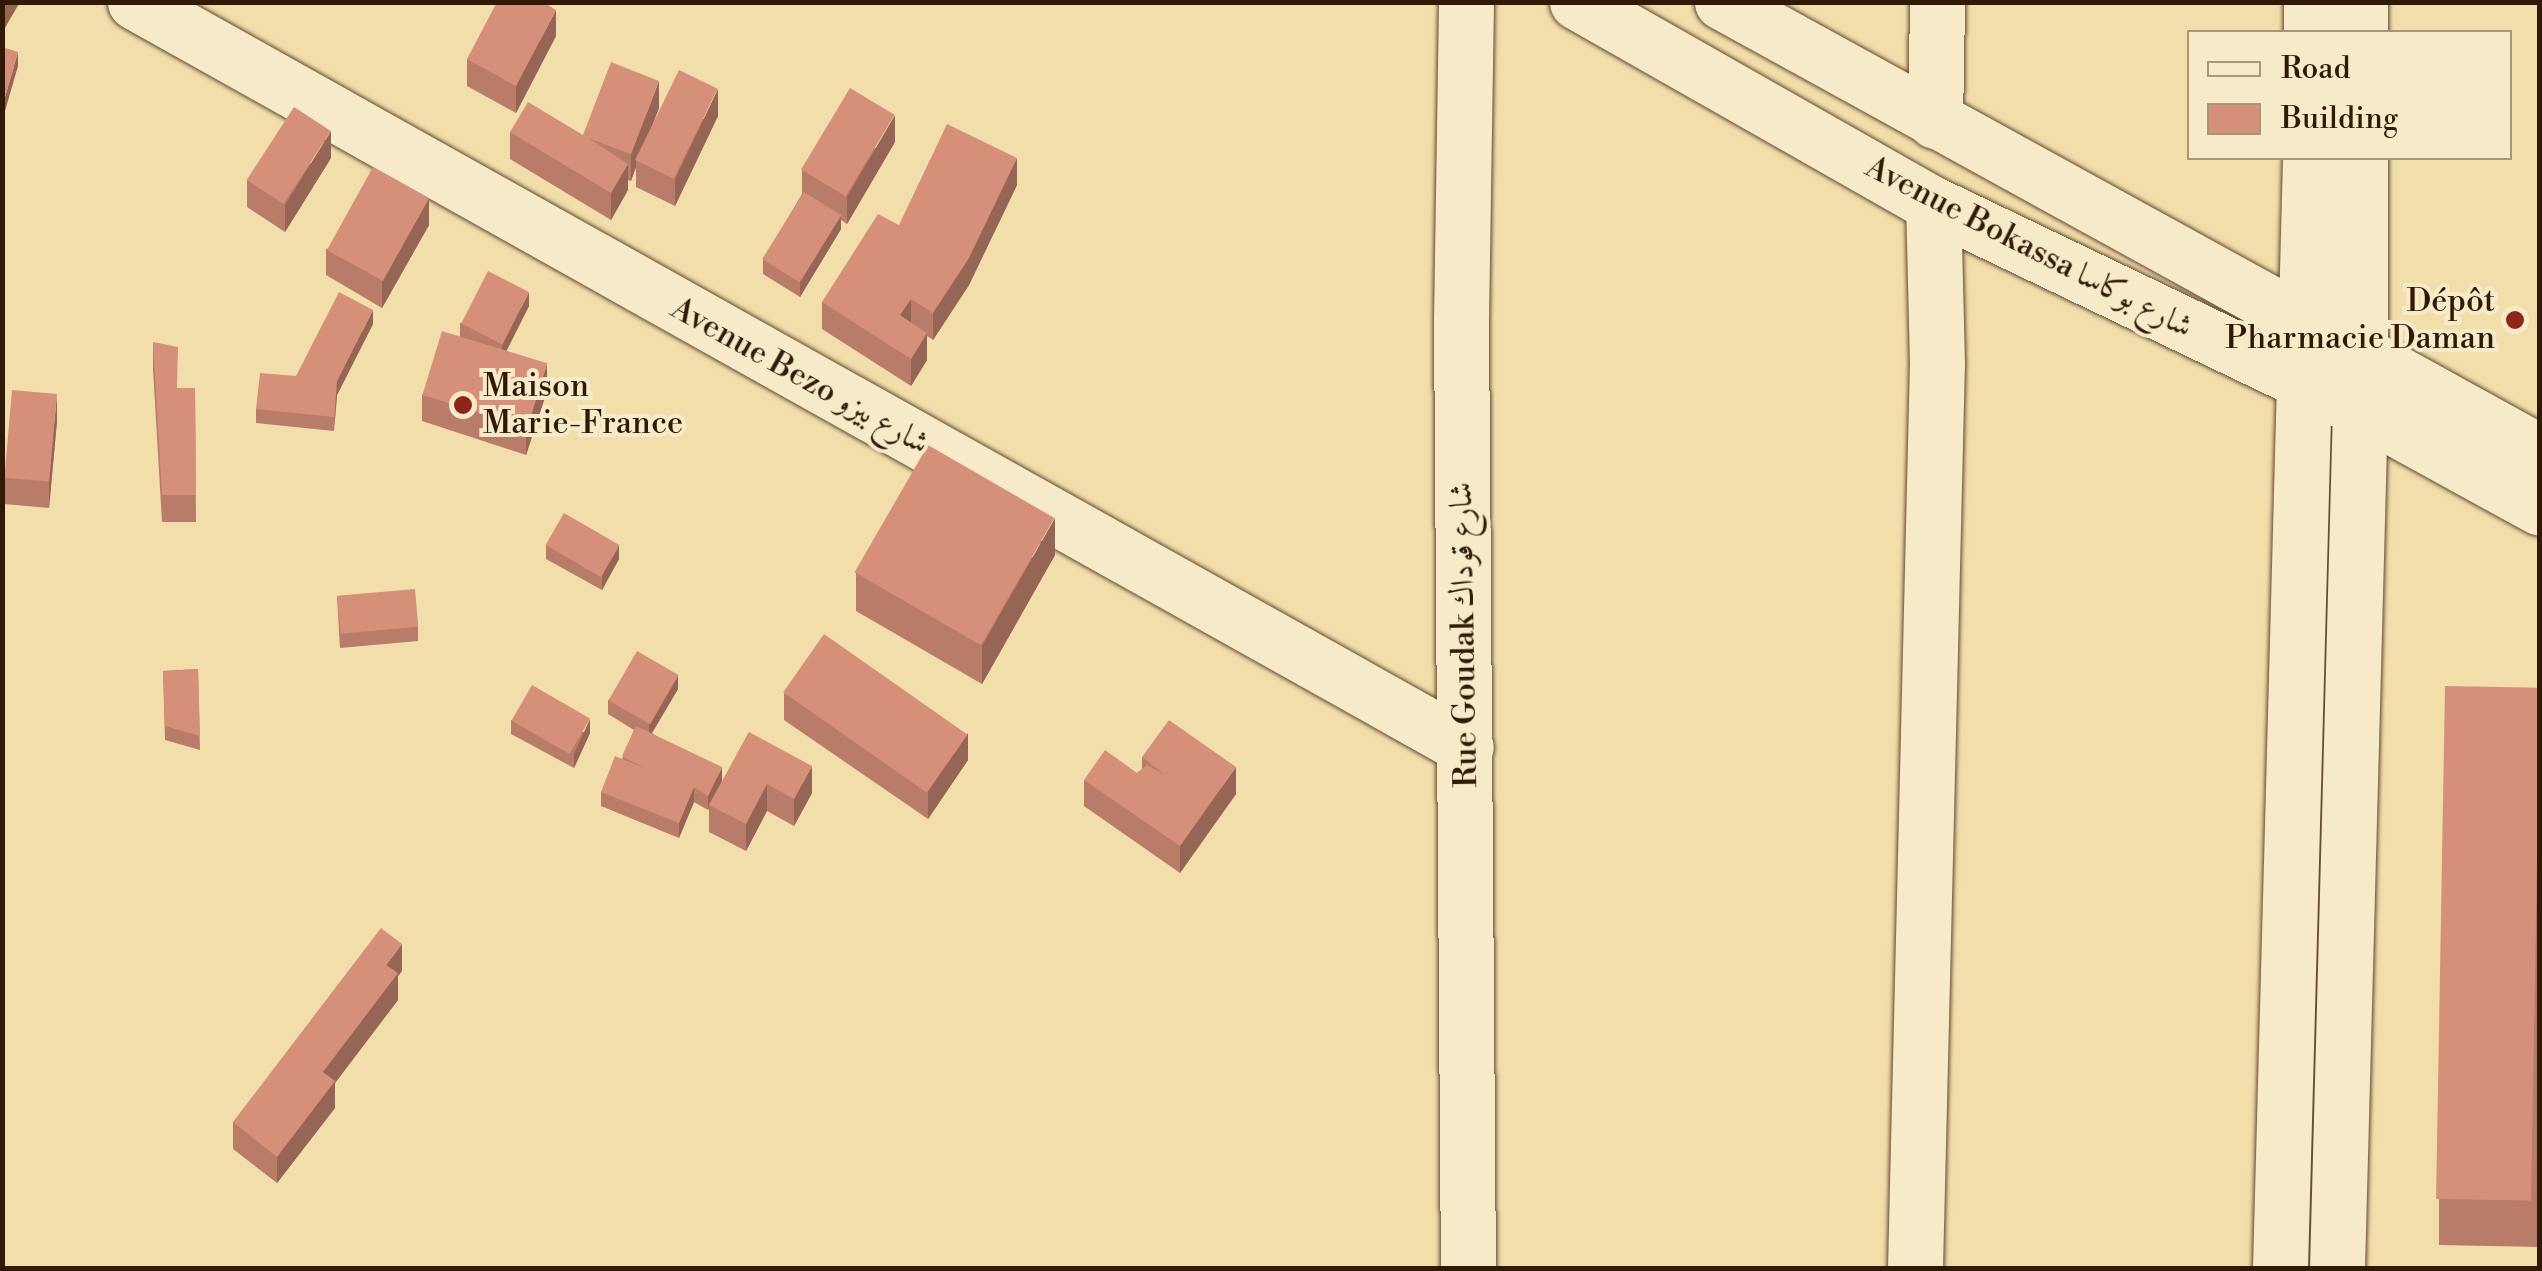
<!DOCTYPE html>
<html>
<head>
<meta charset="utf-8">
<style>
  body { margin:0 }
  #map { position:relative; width:2542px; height:1271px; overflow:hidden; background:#f2deab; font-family:"Libre Bodoni",Amiri,serif }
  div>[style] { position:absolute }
  .roads { filter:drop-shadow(0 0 2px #614a31) drop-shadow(0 0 2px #614a31) }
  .minor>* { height:55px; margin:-27.5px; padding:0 27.5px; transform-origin:27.5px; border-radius:27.5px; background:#f7eac8 }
  .tertiary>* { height:55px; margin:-27.5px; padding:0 27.5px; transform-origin:27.5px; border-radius:27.5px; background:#f7eac8 }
  .wall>* { inset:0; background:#b87c69 }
  .shaded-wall>* { inset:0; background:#966555 }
  .building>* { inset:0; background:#d6907a; transform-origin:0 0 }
  .dots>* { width:28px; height:28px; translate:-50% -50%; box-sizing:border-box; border:5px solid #f7eac8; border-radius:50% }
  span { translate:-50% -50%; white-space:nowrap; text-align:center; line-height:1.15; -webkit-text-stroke:8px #f7eac8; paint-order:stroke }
  .street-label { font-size:32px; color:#311908 }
  .poi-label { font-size:32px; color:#311908 }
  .right { translate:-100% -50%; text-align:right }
  .left { translate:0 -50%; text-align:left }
  .frame { position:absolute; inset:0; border:5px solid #311908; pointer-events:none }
  .legend { position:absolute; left:2187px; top:30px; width:325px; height:130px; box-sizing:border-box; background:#f7eac8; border:2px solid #a8967b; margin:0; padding:12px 18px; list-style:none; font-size:30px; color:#311908 }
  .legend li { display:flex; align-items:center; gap:20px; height:50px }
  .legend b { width:50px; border:2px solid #a8967b }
</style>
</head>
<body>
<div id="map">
  <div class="roads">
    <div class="minor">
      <div style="left:135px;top:2px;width:1525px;rotate:29.24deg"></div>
      <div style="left:1466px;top:2px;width:319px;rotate:90.9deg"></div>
      <div style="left:1461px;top:321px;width:947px;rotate:89.58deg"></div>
      <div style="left:1935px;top:121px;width:119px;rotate:-89deg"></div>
      <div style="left:1915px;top:1268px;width:904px;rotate:-88.61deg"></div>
      <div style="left:1937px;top:364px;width:160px;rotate:-91.4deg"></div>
    </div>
    <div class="tertiary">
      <div style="left:1577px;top:2px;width:409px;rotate:29.6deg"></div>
      <div style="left:1933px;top:204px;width:474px;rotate:25.6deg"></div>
      <div style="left:2360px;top:409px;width:205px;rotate:28.8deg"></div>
      <div style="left:1722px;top:2px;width:934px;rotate:28.82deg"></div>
      <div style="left:2311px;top:32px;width:30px;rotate:-90deg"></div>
      <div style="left:2360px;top:32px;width:30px;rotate:-90deg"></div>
      <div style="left:2280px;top:1268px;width:1110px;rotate:-88.45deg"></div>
      <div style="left:2337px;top:1268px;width:859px;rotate:-88.47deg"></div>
      <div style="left:2360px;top:409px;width:251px;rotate:-90deg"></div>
    </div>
  </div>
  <div class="wall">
    <div style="clip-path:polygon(556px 36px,516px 113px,467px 86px,467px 59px)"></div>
    <div style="clip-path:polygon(659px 108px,651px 129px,718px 116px,675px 206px,636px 187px,636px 167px,631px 181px,628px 180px,628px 190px,611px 220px,510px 159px,510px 132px,583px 135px)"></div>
    <div style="clip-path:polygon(895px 142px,847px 224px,841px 220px,841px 229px,800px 297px,763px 274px,763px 260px,802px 194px,802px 170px)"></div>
    <div style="clip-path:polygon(331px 158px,285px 232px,247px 207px,247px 180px)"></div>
    <div style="clip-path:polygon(1017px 185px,969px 285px,933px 340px,927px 336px,927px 360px,911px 386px,822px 329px,822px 302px,899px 225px)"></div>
    <div style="clip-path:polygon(429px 225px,382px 308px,326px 275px,326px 249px)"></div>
    <div style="clip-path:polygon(529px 306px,506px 351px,547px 391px,526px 455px,422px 421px,422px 395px,460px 337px,460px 323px)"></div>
    <div style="clip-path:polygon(373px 324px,337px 395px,334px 431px,256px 423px,256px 409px,296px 376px)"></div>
    <div style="clip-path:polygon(153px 342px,177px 388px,195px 388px,196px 522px,162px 522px,153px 369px)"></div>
    <div style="clip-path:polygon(57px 421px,49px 508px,4px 504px,4px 478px)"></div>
    <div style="clip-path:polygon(546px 545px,619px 559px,602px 590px,546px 559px)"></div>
    <div style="clip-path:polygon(1055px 555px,982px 684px,856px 611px,856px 573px)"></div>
    <div style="clip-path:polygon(337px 596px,418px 627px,418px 641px,340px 648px)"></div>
    <div style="clip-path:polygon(198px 669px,200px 750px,165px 740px,163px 671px)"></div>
    <div style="clip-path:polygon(2540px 688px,2540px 1247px,2439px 1245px,2439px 1199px)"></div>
    <div style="clip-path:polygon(678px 689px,652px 733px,722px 782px,749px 732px,812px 793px,794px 826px,767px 811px,746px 851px,709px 832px,709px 809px,708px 810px,694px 802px,679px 838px,601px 806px,601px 792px,622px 759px,634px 730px,608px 714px,608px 700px)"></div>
    <div style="clip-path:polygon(784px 693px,968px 760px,928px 819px,784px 720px)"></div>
    <div style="clip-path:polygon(511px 720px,590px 733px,574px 768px,511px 734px)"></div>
    <div style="clip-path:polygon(1142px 757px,1236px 794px,1180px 873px,1084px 806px,1084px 780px,1137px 773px,1142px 769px)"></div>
    <div style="clip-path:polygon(402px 971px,398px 976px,398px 1000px,335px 1083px,335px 1108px,277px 1183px,233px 1149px,233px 1122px)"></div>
  </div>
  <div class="shaded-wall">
    <div style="clip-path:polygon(5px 2px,20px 2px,2px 33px,2px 6px)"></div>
    <div style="clip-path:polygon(556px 10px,556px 36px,516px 113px,516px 86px)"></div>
    <div style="clip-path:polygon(18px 52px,18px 66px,3px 118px,3px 104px)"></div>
    <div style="clip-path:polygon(659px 81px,659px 108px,638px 161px,636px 160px,636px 167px,631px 181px,631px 154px)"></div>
    <div style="clip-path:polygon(718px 89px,718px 116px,675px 206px,675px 179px)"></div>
    <div style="clip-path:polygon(895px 115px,895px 142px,847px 224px,847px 197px)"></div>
    <div style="clip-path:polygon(331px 131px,331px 158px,285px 232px,285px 205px)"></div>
    <div style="clip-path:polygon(1017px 158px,1017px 185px,969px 285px,933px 340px,933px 313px)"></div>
    <div style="clip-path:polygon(628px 164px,628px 190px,611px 220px,611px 193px)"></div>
    <div style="clip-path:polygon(429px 198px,429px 225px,382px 308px,382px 281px)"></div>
    <div style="clip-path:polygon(841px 215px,841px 229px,800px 297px,800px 283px)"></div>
    <div style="clip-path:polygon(529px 292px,529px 306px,502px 360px,502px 346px)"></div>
    <div style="clip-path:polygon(911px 299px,911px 326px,900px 315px)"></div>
    <div style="clip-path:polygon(373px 310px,373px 324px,337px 395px,334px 431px,337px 381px)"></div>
    <div style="clip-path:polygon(927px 333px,927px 360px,911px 386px,911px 359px)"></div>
    <div style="clip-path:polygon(547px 364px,547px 391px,526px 455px,526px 428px)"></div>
    <div style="clip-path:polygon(57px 394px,57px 421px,49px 508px,49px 481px)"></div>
    <div style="clip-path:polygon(1055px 518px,1055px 555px,982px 684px,982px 646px)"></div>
    <div style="clip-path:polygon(619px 545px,619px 559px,602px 590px,602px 576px)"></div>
    <div style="clip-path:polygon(678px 675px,678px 689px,649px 738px,649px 724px)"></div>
    <div style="clip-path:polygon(590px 719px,590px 733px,574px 768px,574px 754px)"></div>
    <div style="clip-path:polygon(968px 733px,968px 760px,928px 819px,928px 792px)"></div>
    <div style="clip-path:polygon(812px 766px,812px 793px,794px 826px,794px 799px)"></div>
    <div style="clip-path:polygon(722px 767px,722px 781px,709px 805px,708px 810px,708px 796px)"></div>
    <div style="clip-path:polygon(1236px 767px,1236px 794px,1180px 873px,1180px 846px)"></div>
    <div style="clip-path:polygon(767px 784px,767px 811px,746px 851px,746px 824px)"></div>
    <div style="clip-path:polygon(694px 787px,694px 802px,679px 838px,679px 823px)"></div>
    <div style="clip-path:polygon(402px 944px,402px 971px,398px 976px,398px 1000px,335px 1083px,335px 1108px,277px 1183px,277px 1157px,323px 1072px,386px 965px)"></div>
  </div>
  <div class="building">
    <div style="clip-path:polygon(497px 2px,543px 2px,556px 10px,516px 86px,467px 59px)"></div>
    <div style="clip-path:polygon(2px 47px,18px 52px,3px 104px,2px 104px)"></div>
    <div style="clip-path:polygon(611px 62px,659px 81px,631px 154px,588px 138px,628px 164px,611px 193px,510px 132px,528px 102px,583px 135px)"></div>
    <div style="left:679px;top:70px;width:43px;height:100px;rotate:26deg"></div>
    <div style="left:850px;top:88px;width:52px;height:95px;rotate:31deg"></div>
    <div style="left:294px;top:107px;width:44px;height:87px;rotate:33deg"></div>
    <div style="clip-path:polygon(947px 124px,1017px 158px,969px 258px,933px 313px,911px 299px,900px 315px,927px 333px,911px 359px,822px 302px,878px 214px,899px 225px)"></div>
    <div style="left:373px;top:167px;width:64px;height:95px;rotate:29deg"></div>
    <div style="left:804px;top:192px;width:44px;height:79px;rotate:32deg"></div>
    <div style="left:488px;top:271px;width:46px;height:59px;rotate:27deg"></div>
    <div style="clip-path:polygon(339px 292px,373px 310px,337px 381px,334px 417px,256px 409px,260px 373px,296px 376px)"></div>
    <div style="left:442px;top:331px;width:110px;height:67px;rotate:17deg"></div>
    <div style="clip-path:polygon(153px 342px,178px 347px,177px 388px,195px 388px,196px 495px,162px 495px)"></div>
    <div style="left:12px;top:390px;width:45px;height:88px;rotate:5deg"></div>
    <div style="left:928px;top:445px;width:146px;height:147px;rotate:30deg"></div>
    <div style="left:564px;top:513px;width:64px;height:37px;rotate:30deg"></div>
    <div style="left:415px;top:589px;width:38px;height:78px;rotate:85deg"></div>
    <div style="left:824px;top:634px;width:175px;height:71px;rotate:35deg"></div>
    <div style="left:637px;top:651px;width:48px;height:57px;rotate:30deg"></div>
    <div style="clip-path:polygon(198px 669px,200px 736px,165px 726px,163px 671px)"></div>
    <div style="left:532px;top:685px;width:67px;height:41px;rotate:30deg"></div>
    <div style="left:2445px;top:686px;width:95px;height:513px;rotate:1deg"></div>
    <div style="clip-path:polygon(1169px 720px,1236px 767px,1180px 846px,1084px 780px,1105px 750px,1137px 773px,1147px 765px,1165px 775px,1142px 757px)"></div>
    <div style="clip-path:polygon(636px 726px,722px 767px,708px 796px,694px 787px,679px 823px,601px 792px,615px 756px,644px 768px,622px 756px)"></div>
    <div style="clip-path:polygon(749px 732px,812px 766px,794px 799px,767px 784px,746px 824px,709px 805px)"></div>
    <div style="clip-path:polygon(381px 928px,402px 944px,386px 965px,398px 973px,323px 1072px,335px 1081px,277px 1157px,233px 1122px)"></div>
  </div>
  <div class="dots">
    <div style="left:2515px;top:320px;background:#8f2418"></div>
    <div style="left:463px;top:405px;background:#8f2418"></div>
  </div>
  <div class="street-label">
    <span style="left:2029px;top:247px;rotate:27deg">Avenue Bokassa شارع بوكاسا</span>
    <span style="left:800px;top:376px;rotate:29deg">Avenue Bezo شارع بيزو</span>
    <span style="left:1464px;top:635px;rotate:-91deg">Rue Goudak شارع قوداك</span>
  </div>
  <div class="poi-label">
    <span class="right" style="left:2495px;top:320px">Dépôt<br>Pharmacie Daman</span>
    <span class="left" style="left:483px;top:405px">Maison<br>Marie-France</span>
  </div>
  <div class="frame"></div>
  <ul class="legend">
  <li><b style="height:12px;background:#f7eac8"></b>Road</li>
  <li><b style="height:28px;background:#d6907a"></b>Building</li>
  </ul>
</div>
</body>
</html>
